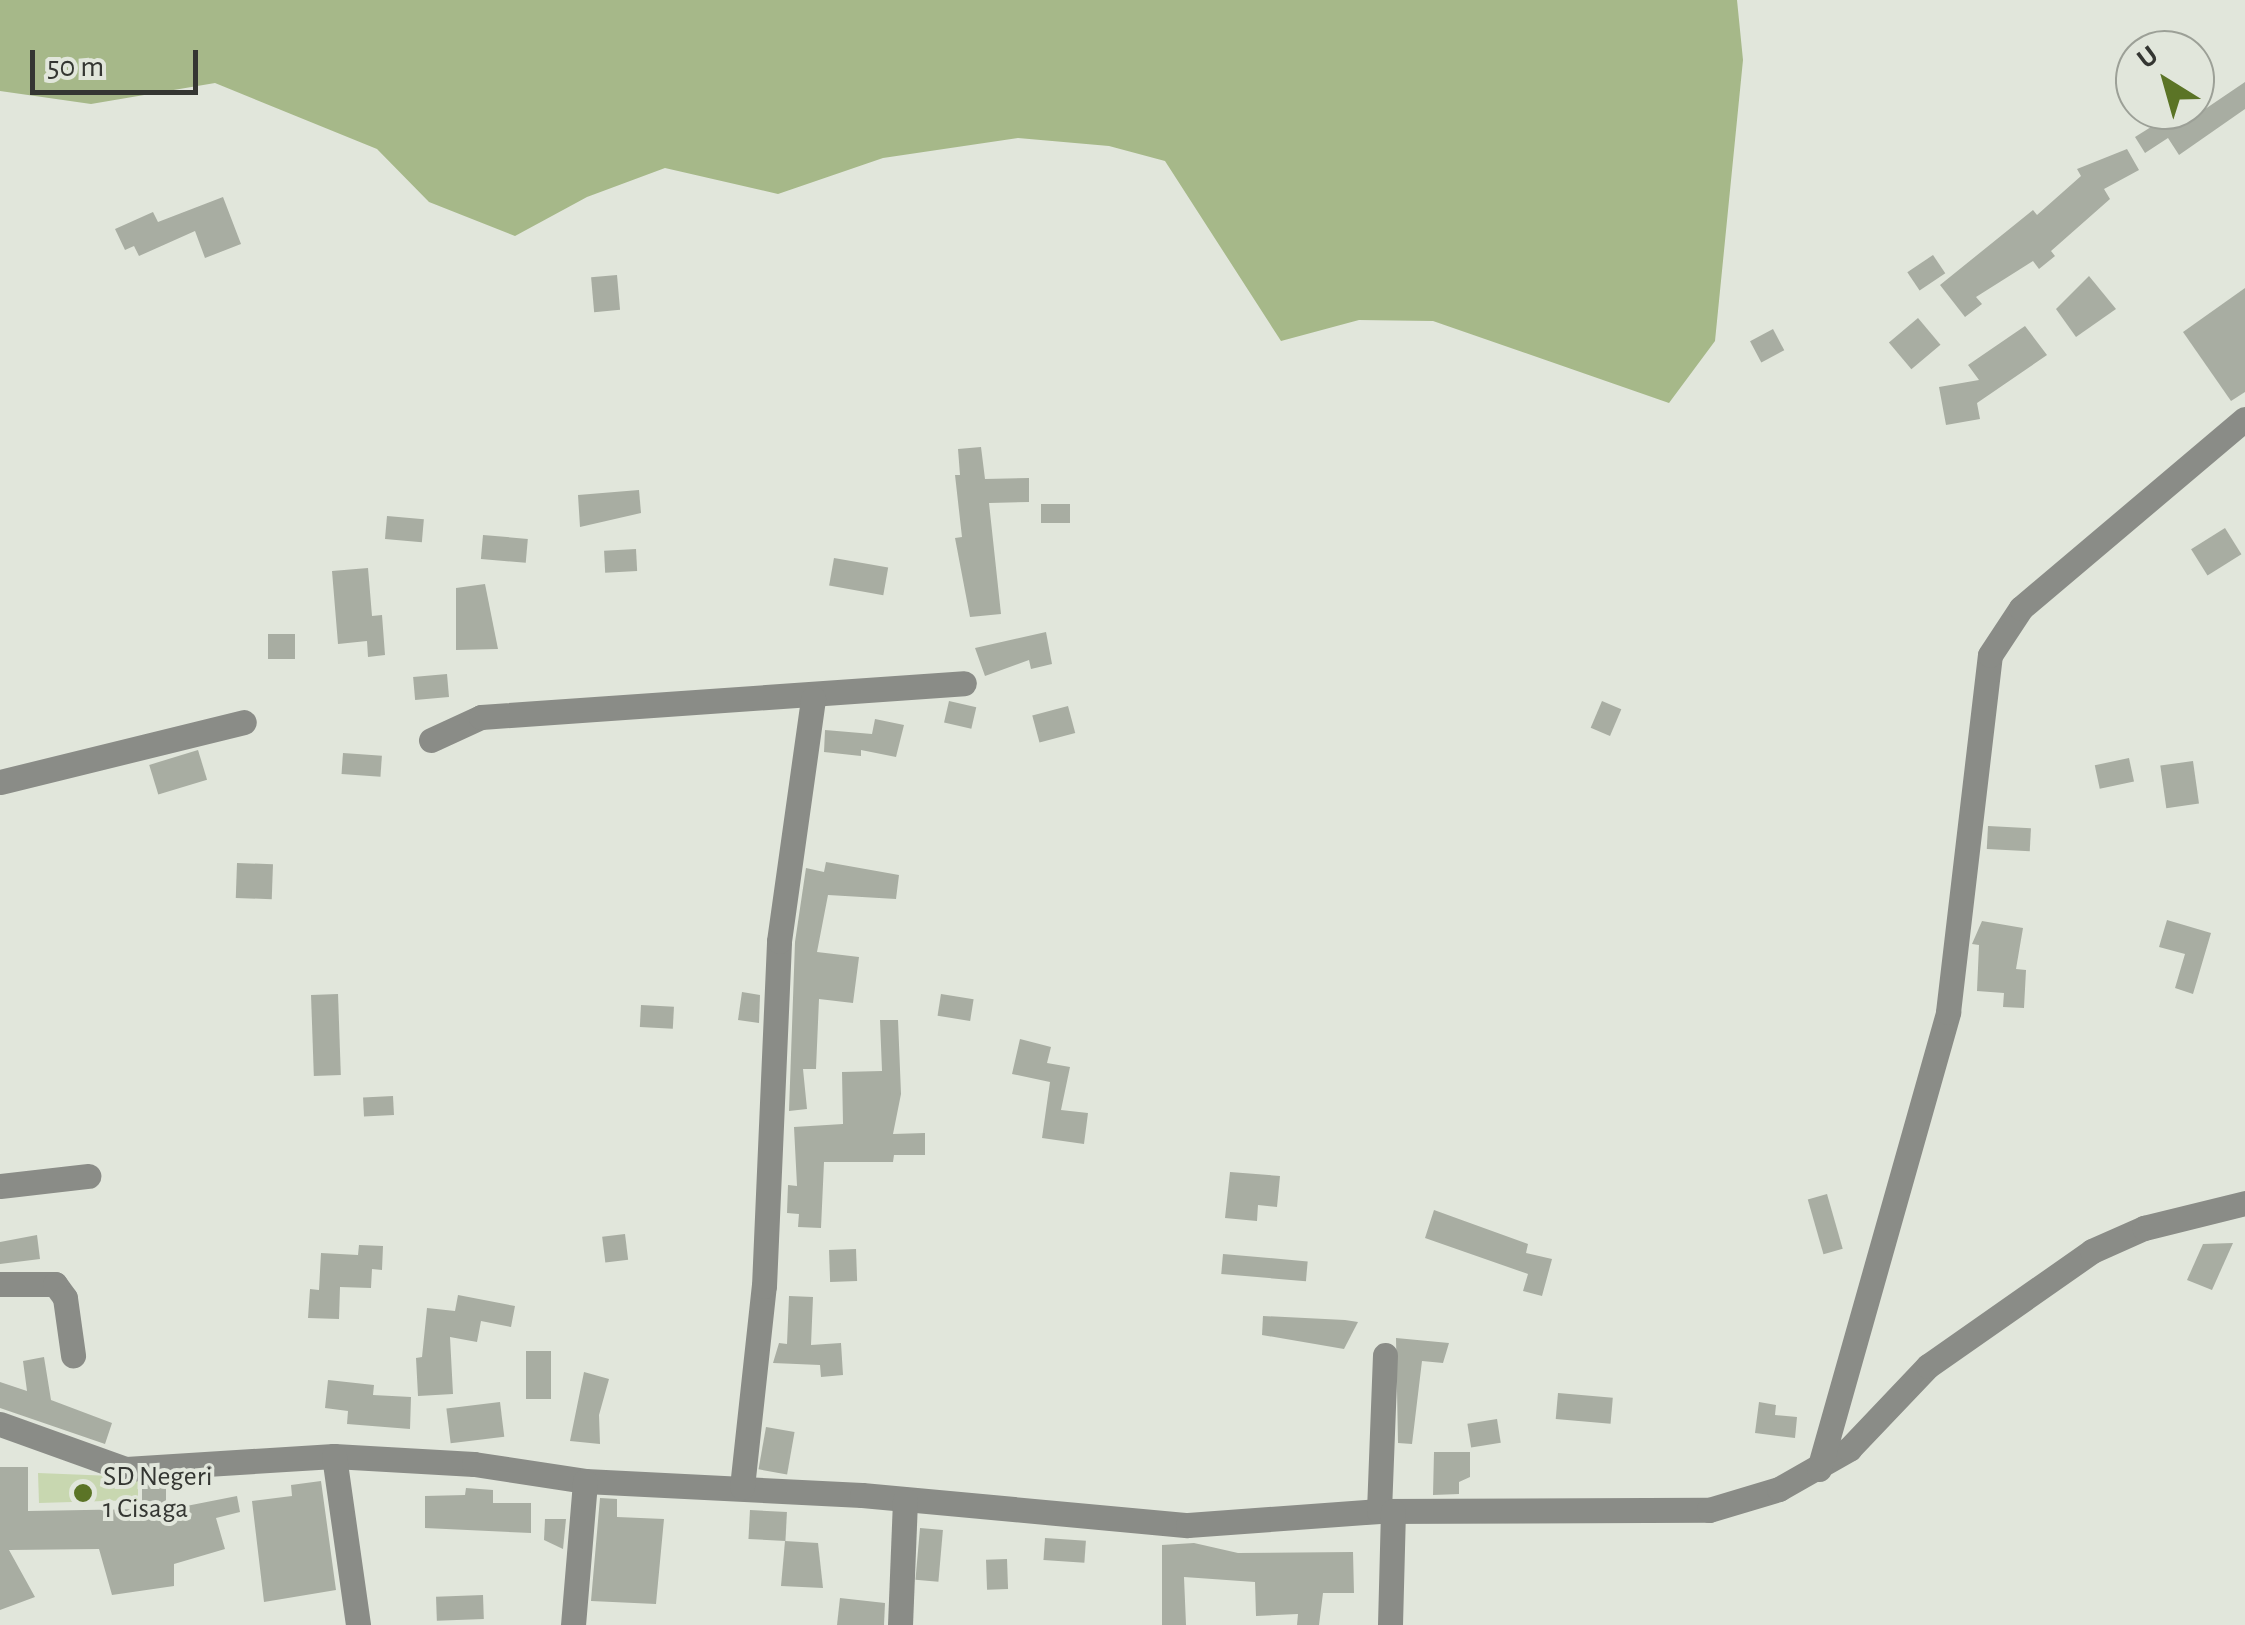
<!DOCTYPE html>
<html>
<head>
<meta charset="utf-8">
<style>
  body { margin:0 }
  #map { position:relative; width:2245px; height:1625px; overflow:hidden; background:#e1e6db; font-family:"Alegreya Sans",sans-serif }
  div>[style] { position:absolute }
  .green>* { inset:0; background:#c8d7b0 }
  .forest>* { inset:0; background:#a6b889 }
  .building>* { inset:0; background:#a8ada2; transform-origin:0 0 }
  .minor>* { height:25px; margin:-12.5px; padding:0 12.5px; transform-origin:12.5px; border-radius:12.5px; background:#8a8c87 }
  .dots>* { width:28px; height:28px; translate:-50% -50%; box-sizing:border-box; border:5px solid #e1e6db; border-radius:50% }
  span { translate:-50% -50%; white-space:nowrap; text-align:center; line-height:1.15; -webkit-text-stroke:8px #e1e6db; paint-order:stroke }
  .poi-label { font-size:28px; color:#343632 }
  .left { translate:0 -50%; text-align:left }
  .north { position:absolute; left:2115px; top:30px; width:100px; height:100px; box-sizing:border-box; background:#e1e6db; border:2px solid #9ca097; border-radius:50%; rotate:323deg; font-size:28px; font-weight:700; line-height:40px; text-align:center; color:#343632 }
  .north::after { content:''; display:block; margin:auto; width:35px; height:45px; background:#5b7426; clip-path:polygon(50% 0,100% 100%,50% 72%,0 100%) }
  .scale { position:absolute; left:30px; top:50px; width:168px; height:45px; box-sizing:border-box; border:5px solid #343632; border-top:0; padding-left:12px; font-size:30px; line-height:35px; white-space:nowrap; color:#343632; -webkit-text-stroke:8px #e1e6db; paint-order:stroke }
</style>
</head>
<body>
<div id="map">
  <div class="green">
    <div style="clip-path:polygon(38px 1473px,138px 1477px,138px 1500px,39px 1503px)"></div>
  </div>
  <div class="forest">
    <div style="clip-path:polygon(0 0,1737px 0,1743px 60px,1715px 341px,1669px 403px,1433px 321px,1359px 320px,1281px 341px,1165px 161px,1109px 146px,1018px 138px,883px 158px,778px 194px,665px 168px,587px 197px,515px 236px,429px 202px,377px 149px,215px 83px,91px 104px,0 91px)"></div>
  </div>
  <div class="building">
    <div style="clip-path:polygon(2245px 82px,2245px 109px,2179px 155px,2168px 138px,2145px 153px,2135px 137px,2175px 112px,2183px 124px)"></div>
    <div style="clip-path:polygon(2127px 149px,2139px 170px,2104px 189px,2110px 199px,2051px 251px,2055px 256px,2039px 269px,2033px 261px,1976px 297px,1982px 304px,1965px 317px,1940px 285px,2033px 210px,2037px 215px,2081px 176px,2077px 169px)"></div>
    <div style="clip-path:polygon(223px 197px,241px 244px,205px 258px,195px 231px,139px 256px,134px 246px,125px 250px,115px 229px,153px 212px,158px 222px)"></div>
    <div style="left:1933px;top:255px;width:22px;height:31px;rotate:56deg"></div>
    <div style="left:617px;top:275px;width:35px;height:26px;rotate:85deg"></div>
    <div style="clip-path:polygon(2089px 276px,2116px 309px,2076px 337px,2056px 309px)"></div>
    <div style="clip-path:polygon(2245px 288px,2245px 392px,2231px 401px,2183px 332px)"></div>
    <div style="left:1918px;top:318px;width:35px;height:38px;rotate:50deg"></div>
    <div style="clip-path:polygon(2025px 326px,2047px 355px,1977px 403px,1980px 419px,1946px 425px,1939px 387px,1979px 380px,1968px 365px)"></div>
    <div style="left:1773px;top:329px;width:24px;height:26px;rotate:62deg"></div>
    <div style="clip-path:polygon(981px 447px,985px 479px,1029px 478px,1029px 502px,989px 503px,1001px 614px,970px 617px,955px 538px,962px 537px,955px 475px,960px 475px,958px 449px)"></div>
    <div style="clip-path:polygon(639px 490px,641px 513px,580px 527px,578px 495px)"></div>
    <div style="left:1070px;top:504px;width:19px;height:29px;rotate:90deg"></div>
    <div style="left:387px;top:516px;width:37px;height:23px;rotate:5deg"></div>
    <div style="left:2225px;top:528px;width:31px;height:40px;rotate:58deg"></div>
    <div style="left:483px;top:535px;width:45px;height:24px;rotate:5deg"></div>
    <div style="left:636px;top:549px;width:22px;height:32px;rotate:87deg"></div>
    <div style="left:834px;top:558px;width:55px;height:28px;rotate:10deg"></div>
    <div style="clip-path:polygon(368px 568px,372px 616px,382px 615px,385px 655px,368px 657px,367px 641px,338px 644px,332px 571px)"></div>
    <div style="clip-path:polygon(485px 584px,498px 649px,456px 650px,456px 588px)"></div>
    <div style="clip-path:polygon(1046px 632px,1052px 664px,1031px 669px,1029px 660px,985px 676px,975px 648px)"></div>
    <div style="left:295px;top:634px;width:25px;height:27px;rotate:90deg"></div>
    <div style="left:447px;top:674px;width:23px;height:34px;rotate:85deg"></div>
    <div style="left:949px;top:701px;width:28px;height:22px;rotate:13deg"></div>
    <div style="left:1602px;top:701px;width:21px;height:29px;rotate:23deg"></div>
    <div style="left:1068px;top:706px;width:28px;height:37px;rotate:75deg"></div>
    <div style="clip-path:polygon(875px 719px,904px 725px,896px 757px,861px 750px,861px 756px,824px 752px,825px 730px,872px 734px)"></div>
    <div style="left:198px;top:750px;width:31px;height:51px;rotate:73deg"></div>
    <div style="left:343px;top:753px;width:39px;height:21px;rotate:4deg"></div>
    <div style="left:2129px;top:758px;width:24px;height:35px;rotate:78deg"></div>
    <div style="left:2193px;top:761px;width:43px;height:33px;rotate:82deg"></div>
    <div style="left:1988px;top:826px;width:43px;height:23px;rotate:3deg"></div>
    <div style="clip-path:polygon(826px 862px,899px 875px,896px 899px,828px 895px,817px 952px,859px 957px,853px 1003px,819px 999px,816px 1069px,803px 1069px,807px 1109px,789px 1111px,795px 942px,806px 868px,824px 872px)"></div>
    <div style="left:237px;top:863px;width:36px;height:35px;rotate:2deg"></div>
    <div style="clip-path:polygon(2167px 920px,2211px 933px,2193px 994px,2175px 988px,2185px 954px,2159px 947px)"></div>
    <div style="clip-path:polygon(1982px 921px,2023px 928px,2016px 969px,2026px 970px,2024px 1008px,2003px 1007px,2004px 993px,1977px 991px,1979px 945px,1972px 944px)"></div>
    <div style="clip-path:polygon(742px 992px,760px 995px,759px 1023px,738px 1020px)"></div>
    <div style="left:338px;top:994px;width:81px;height:27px;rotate:88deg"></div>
    <div style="left:941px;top:994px;width:33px;height:22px;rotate:9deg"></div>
    <div style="left:641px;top:1005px;width:33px;height:22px;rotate:3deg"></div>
    <div style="clip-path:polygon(880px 1020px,898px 1020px,901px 1094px,893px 1134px,925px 1133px,925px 1155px,894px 1155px,893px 1162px,824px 1162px,821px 1228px,798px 1227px,799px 1214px,787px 1213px,788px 1185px,797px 1186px,794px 1127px,843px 1124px,842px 1072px,882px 1071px)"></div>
    <div style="clip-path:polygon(1020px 1039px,1051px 1047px,1047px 1063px,1070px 1067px,1061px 1110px,1088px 1113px,1084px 1144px,1042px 1138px,1050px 1082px,1012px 1074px)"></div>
    <div style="left:393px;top:1096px;width:19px;height:30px;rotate:87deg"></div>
    <div style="clip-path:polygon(1230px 1172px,1280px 1176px,1277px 1207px,1258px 1205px,1257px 1221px,1225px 1218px)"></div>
    <div style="left:1827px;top:1194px;width:57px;height:20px;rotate:74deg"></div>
    <div style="clip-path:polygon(1434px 1210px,1528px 1244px,1526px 1253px,1552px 1259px,1542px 1296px,1523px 1291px,1528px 1274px,1425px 1238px)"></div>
    <div style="left:625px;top:1234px;width:26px;height:23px;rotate:83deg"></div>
    <div style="clip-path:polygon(37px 1235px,40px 1259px,0 1264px,0 1242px)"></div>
    <div style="clip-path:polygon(2233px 1243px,2212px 1290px,2187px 1280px,2203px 1244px)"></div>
    <div style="clip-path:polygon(359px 1245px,383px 1246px,382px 1270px,372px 1269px,371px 1288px,340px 1287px,339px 1319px,308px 1318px,310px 1289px,319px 1290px,321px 1253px,358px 1255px)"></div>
    <div style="left:856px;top:1249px;width:32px;height:27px;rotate:88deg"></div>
    <div style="left:1223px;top:1254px;width:85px;height:20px;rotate:5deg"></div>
    <div style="clip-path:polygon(458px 1295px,515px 1306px,511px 1327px,481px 1321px,477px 1342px,450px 1337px,453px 1394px,418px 1396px,416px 1358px,422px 1357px,427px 1308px,455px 1311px)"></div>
    <div style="clip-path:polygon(789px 1296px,813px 1297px,811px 1345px,841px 1343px,843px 1375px,821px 1377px,820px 1365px,773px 1363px,779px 1343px,787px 1344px)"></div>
    <div style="clip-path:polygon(1263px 1316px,1345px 1320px,1358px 1322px,1344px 1349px,1262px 1335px)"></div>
    <div style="clip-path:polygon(1396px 1338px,1449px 1343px,1443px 1363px,1422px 1361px,1412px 1444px,1398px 1443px)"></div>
    <div style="left:526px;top:1351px;width:25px;height:48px"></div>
    <div style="clip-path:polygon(44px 1357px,51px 1400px,112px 1423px,105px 1444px,0 1408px,0 1382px,27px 1391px,23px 1361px)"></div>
    <div style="clip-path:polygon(584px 1372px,609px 1379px,599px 1415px,600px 1444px,570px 1441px)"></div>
    <div style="clip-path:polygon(328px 1380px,374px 1385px,373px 1395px,411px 1397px,410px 1429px,347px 1424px,348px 1411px,325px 1408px)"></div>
    <div style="left:1558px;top:1393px;width:55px;height:26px;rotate:5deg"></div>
    <div style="left:500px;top:1402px;width:35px;height:54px;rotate:83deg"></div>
    <div style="clip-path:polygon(1759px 1402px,1776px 1405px,1775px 1415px,1797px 1417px,1795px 1438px,1755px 1433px)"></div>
    <div style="left:1497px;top:1419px;width:24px;height:30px;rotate:81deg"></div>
    <div style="left:766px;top:1427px;width:29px;height:43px;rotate:10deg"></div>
    <div style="clip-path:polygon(1434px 1452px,1470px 1452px,1470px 1477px,1459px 1482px,1459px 1494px,1433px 1495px)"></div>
    <div style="clip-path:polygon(0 1467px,28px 1467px,28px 1511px,142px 1509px,142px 1484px,166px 1483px,166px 1510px,237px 1496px,240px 1512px,216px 1518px,225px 1549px,174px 1564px,174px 1586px,112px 1595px,99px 1549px,9px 1550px,35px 1597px,0 1610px)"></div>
    <div style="clip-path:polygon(321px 1481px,336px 1590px,264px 1602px,252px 1501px,292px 1496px,291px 1485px)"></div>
    <div style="clip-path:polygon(466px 1488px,493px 1490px,493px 1503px,531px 1503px,531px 1533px,425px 1528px,425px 1496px,465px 1495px)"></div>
    <div style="clip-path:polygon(600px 1498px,617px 1499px,617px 1517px,664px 1519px,656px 1604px,591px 1601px)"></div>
    <div style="left:750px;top:1510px;width:37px;height:29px;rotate:3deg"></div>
    <div style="clip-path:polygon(545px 1519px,566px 1519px,563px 1549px,544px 1540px)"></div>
    <div style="left:920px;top:1528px;width:23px;height:52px;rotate:5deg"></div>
    <div style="left:1045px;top:1538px;width:41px;height:22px;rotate:4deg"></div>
    <div style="clip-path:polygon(785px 1541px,818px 1543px,823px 1588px,781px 1586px)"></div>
    <div style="clip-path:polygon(1194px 1543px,1238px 1553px,1353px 1552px,1354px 1593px,1323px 1593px,1319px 1625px,1297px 1625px,1298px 1614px,1256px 1616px,1255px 1582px,1184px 1577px,1186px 1625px,1162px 1625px,1162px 1545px)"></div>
    <div style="left:1007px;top:1559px;width:30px;height:21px;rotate:88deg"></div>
    <div style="left:483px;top:1595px;width:24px;height:47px;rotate:88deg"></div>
    <div style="clip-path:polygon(840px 1598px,885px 1603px,884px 1625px,837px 1625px)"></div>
  </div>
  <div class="minor">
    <div style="left:431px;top:740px;width:55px;rotate:-24.7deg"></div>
    <div style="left:481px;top:717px;width:484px;rotate:-4deg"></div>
    <div style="left:0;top:782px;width:251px;rotate:-13.8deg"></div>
    <div style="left:0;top:1186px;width:89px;rotate:-6.5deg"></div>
    <div style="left:0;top:1284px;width:55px"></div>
    <div style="left:55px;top:1284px;width:17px;rotate:54deg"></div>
    <div style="left:65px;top:1298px;width:58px;rotate:82deg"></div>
    <div style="left:0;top:1424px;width:134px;rotate:19.7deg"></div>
    <div style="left:126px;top:1469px;width:208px;rotate:-3.6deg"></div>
    <div style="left:334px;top:1456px;width:140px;rotate:3.3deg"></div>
    <div style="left:474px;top:1464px;width:112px;rotate:8.7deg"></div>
    <div style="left:585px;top:1481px;width:277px;rotate:2.9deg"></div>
    <div style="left:862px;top:1495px;width:327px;rotate:5.3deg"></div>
    <div style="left:1188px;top:1525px;width:192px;rotate:-4.2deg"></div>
    <div style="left:1379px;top:1511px;width:330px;rotate:-0.2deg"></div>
    <div style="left:1709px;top:1510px;width:73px;rotate:-16.7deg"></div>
    <div style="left:1779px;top:1489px;width:81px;rotate:-29.7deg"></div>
    <div style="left:1849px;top:1449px;width:115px;rotate:-46.4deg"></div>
    <div style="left:1928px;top:1366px;width:200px;rotate:-35deg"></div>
    <div style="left:2092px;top:1251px;width:57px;rotate:-23.9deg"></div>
    <div style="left:2144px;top:1228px;width:104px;rotate:-13.9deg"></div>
    <div style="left:334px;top:1456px;width:171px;rotate:81.9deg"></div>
    <div style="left:1819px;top:1469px;width:475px;rotate:-74.2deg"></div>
    <div style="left:1948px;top:1012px;width:359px;rotate:-83.3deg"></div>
    <div style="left:1990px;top:655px;width:56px;rotate:-56.6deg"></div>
    <div style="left:2021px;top:608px;width:293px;rotate:-40.2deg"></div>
    <div style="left:742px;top:1487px;width:202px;rotate:-83.8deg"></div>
    <div style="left:764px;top:1286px;width:345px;rotate:-87.5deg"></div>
    <div style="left:779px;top:941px;width:245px;rotate:-82deg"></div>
    <div style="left:1379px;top:1511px;width:156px;rotate:-87.8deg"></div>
    <div style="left:573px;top:1625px;width:144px;rotate:-85.2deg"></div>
    <div style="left:900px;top:1625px;width:125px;rotate:-87.7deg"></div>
    <div style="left:1390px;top:1625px;width:114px;rotate:-88.5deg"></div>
  </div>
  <div class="dots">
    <div style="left:83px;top:1493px;background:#5b7426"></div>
  </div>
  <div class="poi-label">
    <span class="left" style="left:103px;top:1493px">SD Negeri<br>1 Cisaga</span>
  </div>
  <div class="north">U</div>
  <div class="scale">50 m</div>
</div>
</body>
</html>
